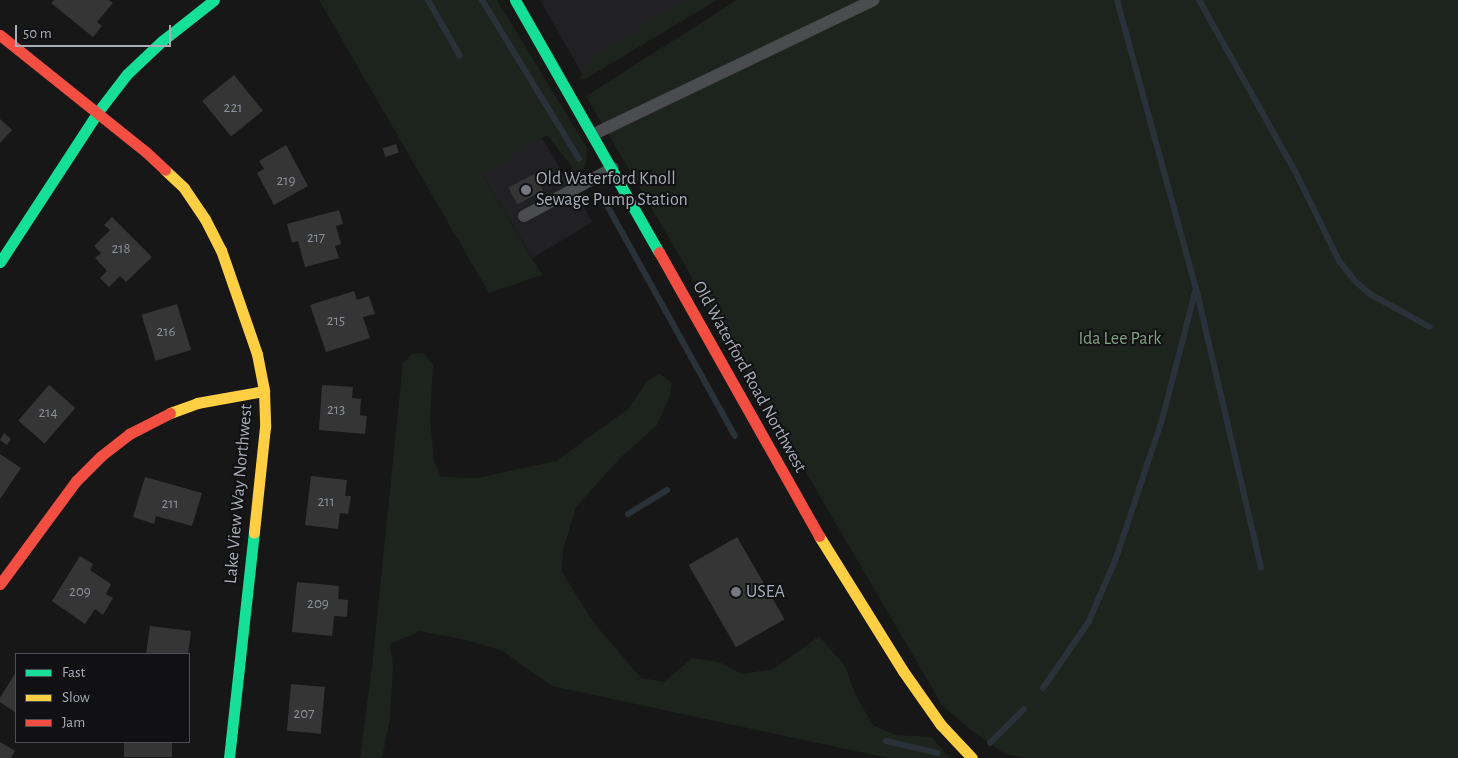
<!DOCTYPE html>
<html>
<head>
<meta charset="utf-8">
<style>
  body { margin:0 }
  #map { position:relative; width:1458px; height:758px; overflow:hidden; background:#171717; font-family:"Alegreya Sans",sans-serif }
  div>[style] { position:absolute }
  .built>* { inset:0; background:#212123; transform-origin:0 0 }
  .green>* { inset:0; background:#1d241e }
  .stream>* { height:6px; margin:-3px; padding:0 3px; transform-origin:3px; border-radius:3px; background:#2a3239 }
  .building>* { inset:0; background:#353536; transform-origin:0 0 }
  .lane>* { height:12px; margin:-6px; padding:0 6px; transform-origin:6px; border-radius:6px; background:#4b4c50 }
  .fast>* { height:11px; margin:-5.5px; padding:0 5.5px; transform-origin:5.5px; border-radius:5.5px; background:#16e098 }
  .slow>* { height:11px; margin:-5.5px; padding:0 5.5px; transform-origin:5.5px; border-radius:5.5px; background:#ffcf43 }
  .jam>* { height:11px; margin:-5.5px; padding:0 5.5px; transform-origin:5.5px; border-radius:5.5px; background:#f24e42 }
  .dots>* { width:14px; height:14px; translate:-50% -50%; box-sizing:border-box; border:2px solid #111113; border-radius:50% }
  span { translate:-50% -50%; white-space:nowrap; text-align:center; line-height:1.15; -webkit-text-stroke:4px #111113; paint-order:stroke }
  .number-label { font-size:15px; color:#8b8f98 }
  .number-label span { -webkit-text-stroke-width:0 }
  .poi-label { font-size:18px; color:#a8adb8 }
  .left { translate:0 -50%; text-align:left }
  .park-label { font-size:18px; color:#7fa381 }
  .street-label { font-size:18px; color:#a8adb8 }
  .legend { position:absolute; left:15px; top:653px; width:175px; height:90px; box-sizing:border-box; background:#111113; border:1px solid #4d4f55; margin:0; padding:6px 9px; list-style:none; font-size:15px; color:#a8adb8 }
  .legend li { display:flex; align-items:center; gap:10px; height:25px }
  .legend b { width:25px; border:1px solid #4d4f55 }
  .scale { position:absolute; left:15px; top:25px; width:156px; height:22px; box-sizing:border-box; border:2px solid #a8adb8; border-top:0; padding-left:6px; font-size:15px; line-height:18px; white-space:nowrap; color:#a8adb8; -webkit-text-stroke:4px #111113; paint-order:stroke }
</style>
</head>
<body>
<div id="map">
  <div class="built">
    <div style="clip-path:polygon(540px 0,716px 0,585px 79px)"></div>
    <div style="left:542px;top:138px;width:98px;height:70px;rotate:59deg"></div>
  </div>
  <div class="green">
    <div style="clip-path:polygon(319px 0,497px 0,587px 148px,586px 163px,581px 175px,576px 172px,547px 135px,482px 174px,542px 275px,489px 293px)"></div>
    <div style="clip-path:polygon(686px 0,717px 0,585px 79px,580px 79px,591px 58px)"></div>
    <div style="clip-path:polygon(737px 0,1458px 0,1458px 758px,1025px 758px,1005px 754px,972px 731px,942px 705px,586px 96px)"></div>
    <div style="clip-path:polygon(423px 353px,433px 365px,430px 420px,434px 462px,441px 477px,477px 478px,556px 461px,628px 409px,647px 381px,659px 374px,672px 382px,670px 395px,657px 425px,619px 459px,576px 507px,563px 550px,562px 572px,594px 623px,641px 678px,664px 682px,692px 658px,719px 662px,742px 674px,774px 669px,819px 636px,845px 666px,856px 696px,873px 725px,895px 735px,931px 737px,950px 758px,888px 758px,552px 686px,501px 650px,466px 640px,420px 631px,390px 644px,393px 666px,390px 719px,382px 758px,360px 758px,372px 666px,403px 363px,413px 354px)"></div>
  </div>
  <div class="stream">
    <div style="left:428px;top:0;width:64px;rotate:60.3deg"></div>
    <div style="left:482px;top:0;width:186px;rotate:58.6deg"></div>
    <div style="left:1117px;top:0;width:299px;rotate:74.7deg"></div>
    <div style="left:1196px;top:288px;width:287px;rotate:76.9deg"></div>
    <div style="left:1199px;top:0;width:196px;rotate:60.7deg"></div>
    <div style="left:1295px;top:171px;width:100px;rotate:63.9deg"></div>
    <div style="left:1339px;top:261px;width:26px;rotate:51deg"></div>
    <div style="left:1355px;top:281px;width:20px;rotate:41deg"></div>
    <div style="left:1370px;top:294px;width:68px;rotate:28.8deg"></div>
    <div style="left:603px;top:198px;width:272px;rotate:61deg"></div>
    <div style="left:628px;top:514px;width:46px;rotate:-31.6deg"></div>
    <div style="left:1043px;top:688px;width:79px;rotate:-55.3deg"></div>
    <div style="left:1088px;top:623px;width:68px;rotate:-66.5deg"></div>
    <div style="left:1115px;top:561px;width:149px;rotate:-71.6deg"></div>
    <div style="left:1162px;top:420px;width:135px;rotate:-75.5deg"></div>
    <div style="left:886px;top:741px;width:53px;rotate:13deg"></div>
    <div style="left:990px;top:743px;width:48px;rotate:-45deg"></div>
  </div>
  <div class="building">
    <div style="clip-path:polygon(54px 0,109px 0,113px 3px,97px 22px,102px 26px,93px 37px,51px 3px)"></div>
    <div style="left:234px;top:75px;width:46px;height:41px;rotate:51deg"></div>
    <div style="clip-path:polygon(0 119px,12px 130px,0 143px)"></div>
    <div style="left:396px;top:144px;width:9px;height:14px;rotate:72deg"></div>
    <div style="clip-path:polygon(286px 145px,308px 186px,274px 205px,257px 173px,264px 169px,259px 161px)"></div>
    <div style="left:534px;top:174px;width:19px;height:29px;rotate:62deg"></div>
    <div style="clip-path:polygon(339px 210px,343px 224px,336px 226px,341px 244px,335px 246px,339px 258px,305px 267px,298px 241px,292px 243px,287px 224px)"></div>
    <div style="clip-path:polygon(112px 217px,152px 257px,126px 282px,120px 276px,109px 287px,100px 278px,107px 271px,95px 258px,101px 253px,94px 246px,110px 230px,104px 225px)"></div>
    <div style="clip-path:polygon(354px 291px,357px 300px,369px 296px,375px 314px,363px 317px,370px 338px,326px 352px,310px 305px)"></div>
    <div style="left:177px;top:304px;width:48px;height:37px;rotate:73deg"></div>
    <div style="left:49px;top:385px;width:35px;height:47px;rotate:41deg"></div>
    <div style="clip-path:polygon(322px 385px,353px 387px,352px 398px,361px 399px,360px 415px,367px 416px,365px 434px,319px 430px)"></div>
    <div style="clip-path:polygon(4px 433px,11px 439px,7px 445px,0 440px)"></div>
    <div style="clip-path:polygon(0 454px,21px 468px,0 499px)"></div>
    <div style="clip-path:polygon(311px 476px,347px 480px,345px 496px,351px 496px,348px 514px,340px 513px,338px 529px,305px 525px)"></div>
    <div style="clip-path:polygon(145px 477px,202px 493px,192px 526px,156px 516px,154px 524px,133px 517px)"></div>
    <div style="left:737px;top:537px;width:95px;height:56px;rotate:60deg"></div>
    <div style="clip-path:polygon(80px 556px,93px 564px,90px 570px,111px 584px,106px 594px,113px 598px,103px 615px,95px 609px,85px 624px,52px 601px)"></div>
    <div style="clip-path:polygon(297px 582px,339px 586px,338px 599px,348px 600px,347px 617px,334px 616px,332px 636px,292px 632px)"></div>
    <div style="clip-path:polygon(150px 626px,191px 631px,188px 654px,146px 654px)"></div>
    <div style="clip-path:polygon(16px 672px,16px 713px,0 702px,0 698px)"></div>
    <div style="left:291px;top:684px;width:34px;height:47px;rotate:5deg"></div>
    <div style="clip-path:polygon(0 742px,15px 751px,11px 758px,0 758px)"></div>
    <div style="left:124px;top:742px;width:48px;height:15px"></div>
  </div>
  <div class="lane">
    <div style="left:594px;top:134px;width:310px;rotate:-25.6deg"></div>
    <div style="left:524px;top:216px;width:101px;rotate:-28.3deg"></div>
  </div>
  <div class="fast">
    <div style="left:515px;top:0;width:290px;rotate:60.3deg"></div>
    <div style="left:0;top:262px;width:178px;rotate:-56.9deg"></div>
    <div style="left:97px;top:113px;width:49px;rotate:-52.4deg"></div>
    <div style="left:127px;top:74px;width:48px;rotate:-43.3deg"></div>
    <div style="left:162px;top:41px;width:66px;rotate:-38.3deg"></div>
    <div style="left:229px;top:758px;width:227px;rotate:-83.7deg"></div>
  </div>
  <div class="slow">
    <div style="left:165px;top:170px;width:26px;rotate:43deg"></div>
    <div style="left:184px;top:188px;width:37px;rotate:56deg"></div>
    <div style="left:205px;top:219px;width:35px;rotate:63deg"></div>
    <div style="left:221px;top:250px;width:110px;rotate:70.9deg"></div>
    <div style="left:257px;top:354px;width:38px;rotate:79deg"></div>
    <div style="left:264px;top:391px;width:36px;rotate:88deg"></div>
    <div style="left:265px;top:427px;width:106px;rotate:96deg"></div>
    <div style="left:170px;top:413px;width:29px;rotate:-20deg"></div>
    <div style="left:197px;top:403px;width:68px;rotate:-10.2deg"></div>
    <div style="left:819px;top:536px;width:159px;rotate:58.1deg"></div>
    <div style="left:903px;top:671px;width:66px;rotate:54.9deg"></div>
    <div style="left:941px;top:725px;width:45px;rotate:46.8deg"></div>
  </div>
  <div class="jam">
    <div style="left:0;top:35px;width:187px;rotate:38.7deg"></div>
    <div style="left:146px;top:152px;width:26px;rotate:43deg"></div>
    <div style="left:659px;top:252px;width:326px;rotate:60.6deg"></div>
    <div style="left:0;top:584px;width:128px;rotate:-53.6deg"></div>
    <div style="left:76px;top:481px;width:35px;rotate:-45deg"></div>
    <div style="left:101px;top:456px;width:36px;rotate:-38deg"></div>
    <div style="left:129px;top:434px;width:46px;rotate:-27.1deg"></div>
  </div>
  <div class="dots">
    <div style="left:526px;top:190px;background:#757880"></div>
    <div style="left:736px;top:592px;background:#757880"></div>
  </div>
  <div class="number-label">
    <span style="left:233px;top:108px">221</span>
    <span style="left:286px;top:181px">219</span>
    <span style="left:316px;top:238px">217</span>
    <span style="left:121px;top:249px">218</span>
    <span style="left:336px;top:321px">215</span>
    <span style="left:166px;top:332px">216</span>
    <span style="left:336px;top:410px">213</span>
    <span style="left:48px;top:413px">214</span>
    <span style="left:326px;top:502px">211</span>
    <span style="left:170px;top:504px">211</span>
    <span style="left:80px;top:592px">209</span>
    <span style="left:318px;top:604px">209</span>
    <span style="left:304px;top:714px">207</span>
  </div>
  <div class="poi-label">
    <span class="left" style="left:536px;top:190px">Old Waterford Knoll<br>Sewage Pump Station</span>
    <span class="left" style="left:746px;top:592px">USEA</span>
  </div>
  <div class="park-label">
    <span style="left:1120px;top:339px">Ida Lee Park</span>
  </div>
  <div class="street-label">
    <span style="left:749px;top:377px;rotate:61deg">Old Waterford Road Northwest</span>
    <span style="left:239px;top:494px;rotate:-85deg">Lake View Way Northwest</span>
  </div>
  <ul class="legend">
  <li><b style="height:6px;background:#16e098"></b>Fast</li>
  <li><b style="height:6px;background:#ffcf43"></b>Slow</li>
  <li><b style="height:6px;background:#f24e42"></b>Jam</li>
  </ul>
  <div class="scale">50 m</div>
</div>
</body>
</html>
